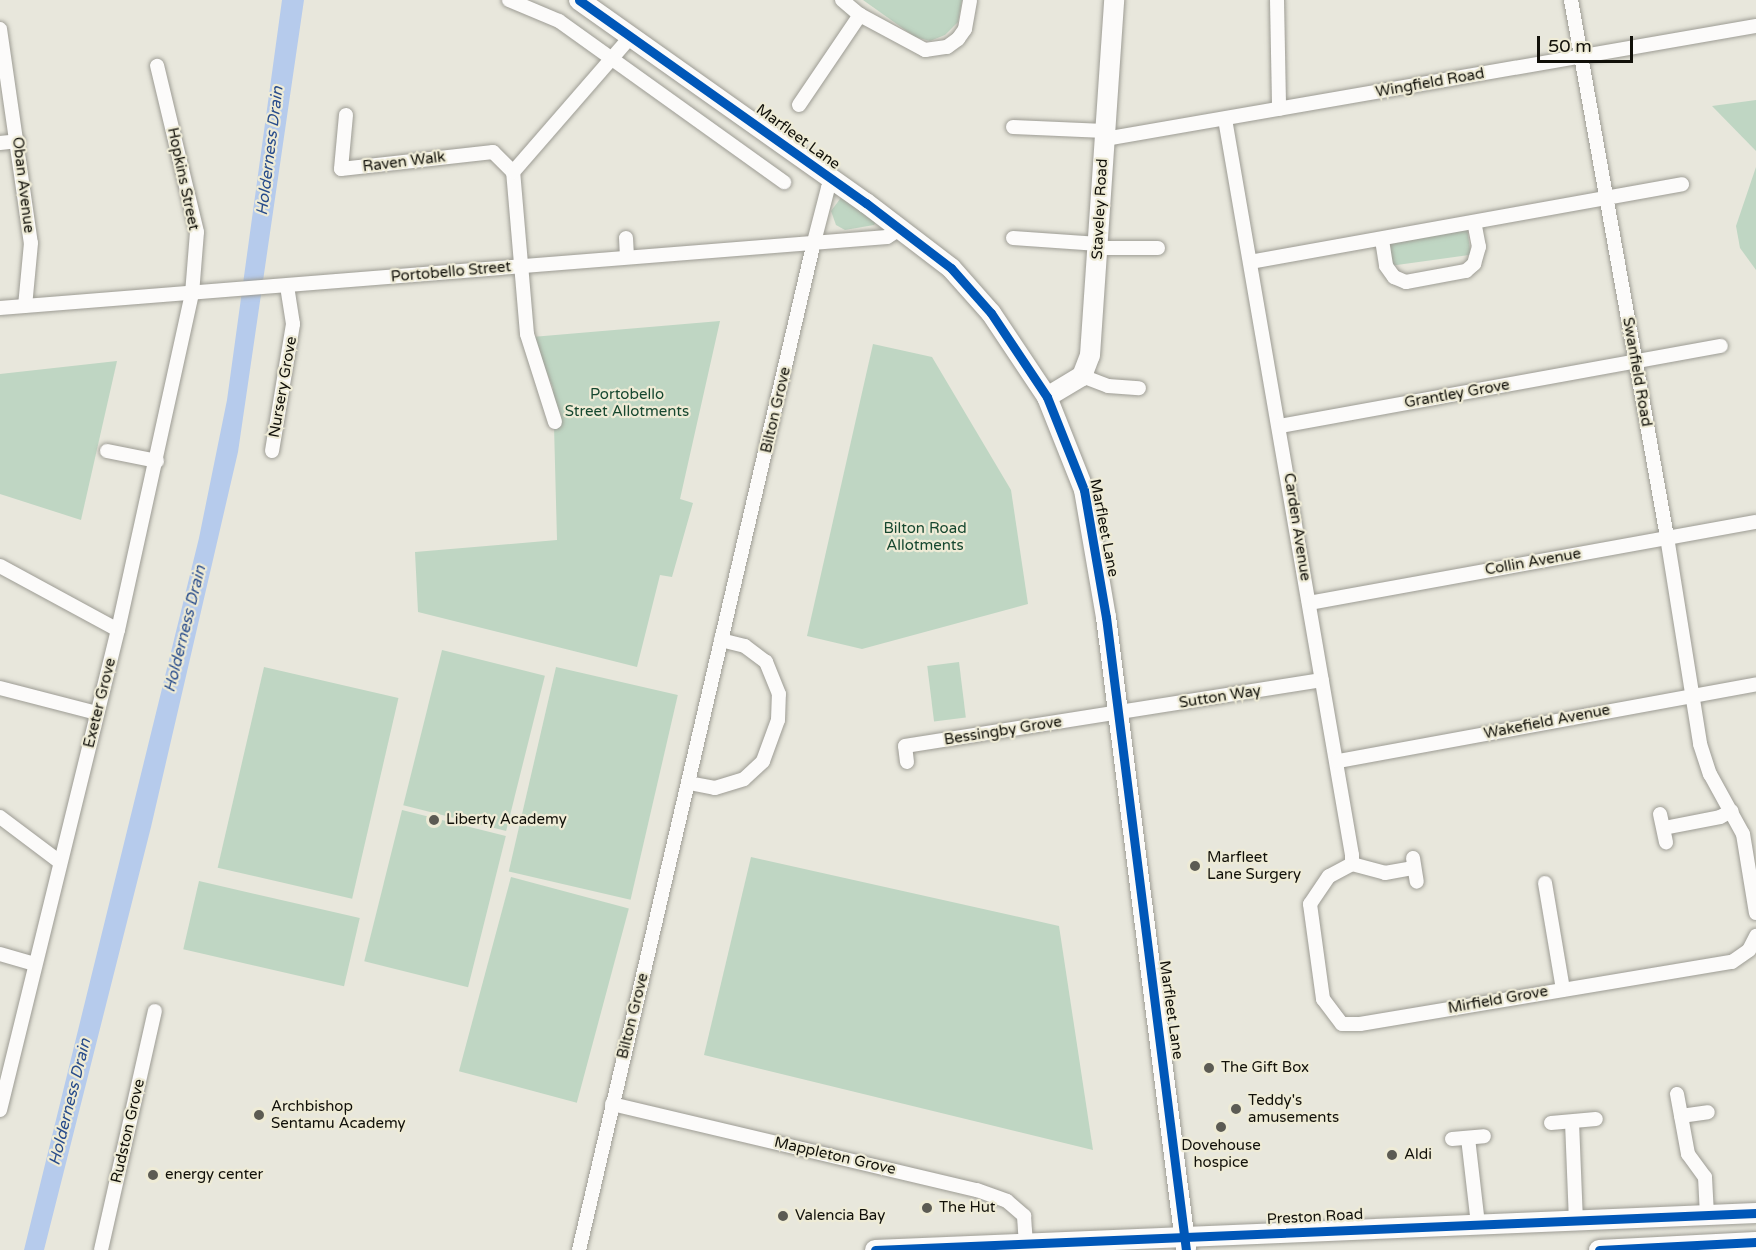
<!DOCTYPE html>
<html>
<head>
<meta charset="utf-8">
<style>
  body { margin:0 }
  #map { position:relative; width:1756px; height:1250px; overflow:hidden; background:#e8e7dc; font-family:"Varela Round",sans-serif }
  div>[style] { position:absolute }
  .green>* { inset:0; background:#bfd6c3; transform-origin:0 0 }
  .water>* { inset:0; background:#b6cbec }
  .roads { filter:drop-shadow(0 0 2px #9d9c94) drop-shadow(0 0 2px #9d9c94) }
  .street>* { height:14px; margin:-7px; padding:0 7px; transform-origin:7px; border-radius:7px; background:#fcfbfa }
  .secondary>* { height:20px; margin:-10px; padding:0 10px; transform-origin:10px; border-radius:10px; background:#fcfbfa }
  .cycleway>* { height:9px; margin:-4.5px; padding:0 4.5px; transform-origin:4.5px; border-radius:4.5px; background:#0057b8 }
  .dots>* { width:16px; height:16px; translate:-50% -50%; box-sizing:border-box; border:3px solid #eeebd6; border-radius:50% }
  span { translate:-50% -50%; white-space:nowrap; text-align:center; line-height:1.15; -webkit-text-stroke:4.5px #eeebd6; paint-order:stroke }
  .street-label { font-size:15px; color:#111009 }
  .park-label { font-size:15px; color:#16472f }
  .poi-label { font-size:15px; color:#111009 }
  .left { translate:0 -50%; text-align:left }
  .water-label { font-size:16px; color:#284c8b; font-style:italic }
  .scale { position:absolute; left:1537px; top:36px; width:96px; height:27px; box-sizing:border-box; border:3px solid #111009; border-top:0; padding-left:8px; font-size:18px; line-height:21px; white-space:nowrap; color:#111009; -webkit-text-stroke:4px #eeebd6; paint-order:stroke }
</style>
</head>
<body>
<div id="map">
  <div class="green">
    <div style="clip-path:polygon(863px 0,962px 0,958px 22px,945px 35px,930px 41px,915px 37px)"></div>
    <div style="clip-path:polygon(1756px 100px,1756px 151px,1712px 106px)"></div>
    <div style="clip-path:polygon(1756px 167px,1756px 270px,1740px 248px,1736px 226px)"></div>
    <div style="clip-path:polygon(843px 195px,876px 222px,874px 225px,845px 230px,836px 225px,831px 211px)"></div>
    <div style="left:1467px;top:228px;width:27px;height:80px;rotate:82deg"></div>
    <div style="clip-path:polygon(720px 321px,680px 499px,693px 503px,672px 577px,660px 575px,637px 667px,418px 612px,415px 552px,557px 540px,553px 388px,532px 337px)"></div>
    <div style="clip-path:polygon(873px 344px,932px 357px,1011px 490px,1028px 604px,862px 649px,807px 636px)"></div>
    <div style="clip-path:polygon(117px 361px,81px 520px,0 494px,0 374px)"></div>
    <div style="left:442px;top:650px;width:106px;height:160px;rotate:14deg"></div>
    <div style="left:959px;top:662px;width:56px;height:32px;rotate:83deg"></div>
    <div style="left:264px;top:667px;width:138px;height:206px;rotate:13deg"></div>
    <div style="left:556px;top:667px;width:125px;height:210px;rotate:13deg"></div>
    <div style="left:402px;top:810px;width:107px;height:156px;rotate:14deg"></div>
    <div style="clip-path:polygon(751px 857px,1059px 926px,1093px 1150px,704px 1055px)"></div>
    <div style="left:511px;top:877px;width:122px;height:201px;rotate:15deg"></div>
    <div style="left:199px;top:881px;width:165px;height:70px;rotate:13deg"></div>
  </div>
  <div class="water">
    <div style="clip-path:polygon(282px 0,304px 0,238px 452px,151px 827px,44px 1250px,24px 1250px,199px 538px,227px 400px)"></div>
  </div>
  <div class="roads">
    <div class="street">
      <div style="left:509px;top:0;width:54px;rotate:22.8deg"></div>
      <div style="left:559px;top:21px;width:277px;rotate:35.6deg"></div>
      <div style="left:842px;top:0;width:23px;rotate:40deg"></div>
      <div style="left:860px;top:15px;width:74px;rotate:28.3deg"></div>
      <div style="left:925px;top:50px;width:22px;rotate:-8deg"></div>
      <div style="left:947px;top:47px;width:14px;rotate:-36deg"></div>
      <div style="left:958px;top:39px;width:12px;rotate:-55deg"></div>
      <div style="left:965px;top:29px;width:29px;rotate:-80deg"></div>
      <div style="left:1277px;top:0;width:109px;rotate:88.9deg"></div>
      <div style="left:1571px;top:0;width:546px;rotate:79.86deg"></div>
      <div style="left:1667px;top:537px;width:210px;rotate:80.9deg"></div>
      <div style="left:1700px;top:744px;width:32px;rotate:72deg"></div>
      <div style="left:1710px;top:774px;width:68px;rotate:61.2deg"></div>
      <div style="left:1743px;top:834px;width:80px;rotate:80.7deg"></div>
      <div style="left:0;top:29px;width:216px;rotate:81.8deg"></div>
      <div style="left:31px;top:243px;width:63px;rotate:95.4deg"></div>
      <div style="left:799px;top:105px;width:109px;rotate:-55.9deg"></div>
      <div style="left:346px;top:115px;width:54px;rotate:95.3deg"></div>
      <div style="left:341px;top:169px;width:153px;rotate:-6.4deg"></div>
      <div style="left:493px;top:152px;width:28px;rotate:45deg"></div>
      <div style="left:1225px;top:119px;width:747px;rotate:80.21deg"></div>
      <div style="left:1352px;top:855px;width:9px;rotate:90deg"></div>
      <div style="left:1352px;top:864px;width:26px;rotate:152deg"></div>
      <div style="left:1329px;top:876px;width:34px;rotate:124deg"></div>
      <div style="left:1310px;top:904px;width:96px;rotate:82.2deg"></div>
      <div style="left:1323px;top:999px;width:31px;rotate:53deg"></div>
      <div style="left:1342px;top:1024px;width:18px"></div>
      <div style="left:1360px;top:1024px;width:377px;rotate:-9.5deg"></div>
      <div style="left:1732px;top:962px;width:21px;rotate:-35deg"></div>
      <div style="left:1749px;top:950px;width:16px;rotate:-63deg"></div>
      <div style="left:1013px;top:127px;width:92px;rotate:2.5deg"></div>
      <div style="left:1105px;top:139px;width:661px;rotate:-9.85deg"></div>
      <div style="left:0;top:143px;width:18px;rotate:-6deg"></div>
      <div style="left:626px;top:238px;width:18px;rotate:87deg"></div>
      <div style="left:1013px;top:238px;width:86px;rotate:4deg"></div>
      <div style="left:1382px;top:240px;width:26px;rotate:81deg"></div>
      <div style="left:1386px;top:266px;width:14px;rotate:54deg"></div>
      <div style="left:1394px;top:277px;width:13px;rotate:23deg"></div>
      <div style="left:1406px;top:282px;width:61px;rotate:-10.4deg"></div>
      <div style="left:1466px;top:271px;width:11px;rotate:-41deg"></div>
      <div style="left:1474px;top:264px;width:18px;rotate:-74deg"></div>
      <div style="left:1479px;top:247px;width:25px;rotate:-101deg"></div>
      <div style="left:1098px;top:248px;width:60px"></div>
      <div style="left:1250px;top:262px;width:439px;rotate:-10.2deg"></div>
      <div style="left:0;top:308px;width:890px;rotate:-4.58deg"></div>
      <div style="left:887px;top:237px;width:15px;rotate:-32deg"></div>
      <div style="left:1082px;top:376px;width:28px;rotate:21deg"></div>
      <div style="left:1108px;top:386px;width:31px;rotate:4deg"></div>
      <div style="left:555px;top:422px;width:92px;rotate:-107.7deg"></div>
      <div style="left:527px;top:334px;width:163px;rotate:-94.9deg"></div>
      <div style="left:513px;top:172px;width:181px;rotate:-49deg"></div>
      <div style="left:1280px;top:426px;width:448px;rotate:-10.3deg"></div>
      <div style="left:107px;top:451px;width:51px;rotate:11.3deg"></div>
      <div style="left:272px;top:451px;width:129px;rotate:-80.6deg"></div>
      <div style="left:293px;top:324px;width:37px;rotate:-99deg"></div>
      <div style="left:0;top:566px;width:134px;rotate:28.5deg"></div>
      <div style="left:1309px;top:603px;width:454px;rotate:-10.3deg"></div>
      <div style="left:0;top:688px;width:100px;rotate:14.5deg"></div>
      <div style="left:1338px;top:761px;width:425px;rotate:-10.4deg"></div>
      <div style="left:907px;top:762px;width:16px;rotate:-97deg"></div>
      <div style="left:905px;top:746px;width:422px;rotate:-9deg"></div>
      <div style="left:689px;top:783px;width:26px;rotate:11deg"></div>
      <div style="left:715px;top:788px;width:30px;rotate:-17deg"></div>
      <div style="left:744px;top:779px;width:26px;rotate:-43deg"></div>
      <div style="left:763px;top:761px;width:44px;rotate:-69.9deg"></div>
      <div style="left:778px;top:720px;width:26px;rotate:-88deg"></div>
      <div style="left:779px;top:694px;width:35px;rotate:-112deg"></div>
      <div style="left:766px;top:662px;width:26px;rotate:-143deg"></div>
      <div style="left:745px;top:646px;width:25px;rotate:-166deg"></div>
      <div style="left:1660px;top:814px;width:29px;rotate:78deg"></div>
      <div style="left:0;top:817px;width:75px;rotate:36.9deg"></div>
      <div style="left:1664px;top:828px;width:57px;rotate:-11.1deg"></div>
      <div style="left:1720px;top:817px;width:13px;rotate:-27deg"></div>
      <div style="left:1413px;top:858px;width:24px;rotate:81deg"></div>
      <div style="left:1352px;top:864px;width:34px;rotate:15deg"></div>
      <div style="left:1385px;top:873px;width:29px;rotate:-10deg"></div>
      <div style="left:1545px;top:883px;width:108px;rotate:80.4deg"></div>
      <div style="left:0;top:954px;width:36px;rotate:16deg"></div>
      <div style="left:1677px;top:1094px;width:61px;rotate:79.6deg"></div>
      <div style="left:1688px;top:1154px;width:29px;rotate:54deg"></div>
      <div style="left:1705px;top:1177px;width:39px;rotate:87deg"></div>
      <div style="left:612px;top:1104px;width:375px;rotate:13.3deg"></div>
      <div style="left:977px;top:1190px;width:32px;rotate:20deg"></div>
      <div style="left:1007px;top:1201px;width:23px;rotate:41deg"></div>
      <div style="left:1024px;top:1216px;width:28px;rotate:86deg"></div>
      <div style="left:0;top:1110px;width:494px;rotate:-76.2deg"></div>
      <div style="left:118px;top:630px;width:344px;rotate:-77.6deg"></div>
      <div style="left:192px;top:294px;width:62px;rotate:-85.4deg"></div>
      <div style="left:197px;top:232px;width:171px;rotate:-103.5deg"></div>
      <div style="left:1681px;top:1116px;width:27px;rotate:-8deg"></div>
      <div style="left:1572px;top:1122px;width:98px;rotate:87.7deg"></div>
      <div style="left:1551px;top:1123px;width:45px;rotate:-5.1deg"></div>
      <div style="left:1468px;top:1138px;width:87px;rotate:83.4deg"></div>
      <div style="left:1452px;top:1139px;width:32px;rotate:-5deg"></div>
      <div style="left:101px;top:1250px;width:245px;rotate:-77.3deg"></div>
      <div style="left:579px;top:1250px;width:1035px;rotate:-76.88deg"></div>
      <div style="left:814px;top:242px;width:56px;rotate:-75.5deg"></div>
      <div style="left:828px;top:188px;width:8px;rotate:-45deg"></div>
    </div>
    <div class="secondary">
      <div style="left:579px;top:0;width:352px;rotate:35.3deg"></div>
      <div style="left:866px;top:203px;width:107px;rotate:37.4deg"></div>
      <div style="left:951px;top:268px;width:60px;rotate:48.4deg"></div>
      <div style="left:991px;top:313px;width:101px;rotate:56.3deg"></div>
      <div style="left:1047px;top:397px;width:100px;rotate:68.3deg"></div>
      <div style="left:1084px;top:490px;width:129px;rotate:80.2deg"></div>
      <div style="left:1106px;top:617px;width:638px;rotate:82.8deg"></div>
      <div style="left:1047px;top:397px;width:41px;rotate:-31deg"></div>
      <div style="left:1082px;top:376px;width:22px;rotate:-69deg"></div>
      <div style="left:1090px;top:355px;width:356px;rotate:-86.1deg"></div>
      <div style="left:875px;top:1250px;width:882px;rotate:-2.4deg"></div>
      <div style="left:1599px;top:1250px;width:157px;rotate:-2.9deg"></div>
    </div>
  </div>
  <div class="cycleway">
    <div style="left:579px;top:0;width:352px;rotate:35.3deg"></div>
    <div style="left:866px;top:203px;width:107px;rotate:37.4deg"></div>
    <div style="left:951px;top:268px;width:60px;rotate:48.4deg"></div>
    <div style="left:991px;top:313px;width:101px;rotate:56.3deg"></div>
    <div style="left:1047px;top:397px;width:100px;rotate:68.3deg"></div>
    <div style="left:1084px;top:490px;width:129px;rotate:80.2deg"></div>
    <div style="left:1106px;top:617px;width:638px;rotate:82.8deg"></div>
    <div style="left:875px;top:1250px;width:882px;rotate:-2.4deg"></div>
    <div style="left:1599px;top:1250px;width:157px;rotate:-2.9deg"></div>
  </div>
  <div class="dots">
    <div style="left:434px;top:820px;background:#5c5b53"></div>
    <div style="left:1195px;top:866px;background:#5c5b53"></div>
    <div style="left:1209px;top:1068px;background:#5c5b53"></div>
    <div style="left:1236px;top:1109px;background:#5c5b53"></div>
    <div style="left:259px;top:1115px;background:#5c5b53"></div>
    <div style="left:1221px;top:1127px;background:#5c5b53"></div>
    <div style="left:1392px;top:1155px;background:#5c5b53"></div>
    <div style="left:153px;top:1175px;background:#5c5b53"></div>
    <div style="left:927px;top:1208px;background:#5c5b53"></div>
    <div style="left:783px;top:1216px;background:#5c5b53"></div>
  </div>
  <div class="street-label">
    <span style="left:1430px;top:83px;rotate:-10deg">Wingfield Road</span>
    <span style="left:798px;top:137px;rotate:36deg">Marfleet Lane</span>
    <span style="left:404px;top:162px;rotate:-7deg">Raven Walk</span>
    <span style="left:183px;top:179px;rotate:78deg">Hopkins Street</span>
    <span style="left:23px;top:185px;rotate:83deg">Oban Avenue</span>
    <span style="left:1100px;top:209px;rotate:-87deg">Staveley Road</span>
    <span style="left:451px;top:272px;rotate:-5deg">Portobello Street</span>
    <span style="left:1637px;top:372px;rotate:80deg">Swanfield Road</span>
    <span style="left:283px;top:387px;rotate:-80deg">Nursery Grove</span>
    <span style="left:1457px;top:394px;rotate:-10deg">Grantley Grove</span>
    <span style="left:776px;top:410px;rotate:-77deg">Bilton Grove</span>
    <span style="left:1297px;top:527px;rotate:81deg">Carden Avenue</span>
    <span style="left:1104px;top:528px;rotate:79deg">Marfleet Lane</span>
    <span style="left:1533px;top:562px;rotate:-10deg">Collin Avenue</span>
    <span style="left:1220px;top:697px;rotate:-9deg">Sutton Way</span>
    <span style="left:100px;top:703px;rotate:-76deg">Exeter Grove</span>
    <span style="left:1547px;top:722px;rotate:-11deg">Wakefield Avenue</span>
    <span style="left:1003px;top:731px;rotate:-9deg">Bessingby Grove</span>
    <span style="left:1498px;top:1000px;rotate:-10deg">Mirfield Grove</span>
    <span style="left:1171px;top:1010px;rotate:82deg">Marfleet Lane</span>
    <span style="left:633px;top:1016px;rotate:-76deg">Bilton Grove</span>
    <span style="left:128px;top:1131px;rotate:-77deg">Rudston Grove</span>
    <span style="left:835px;top:1156px;rotate:13deg">Mappleton Grove</span>
    <span style="left:1315px;top:1217px;rotate:-3deg">Preston Road</span>
  </div>
  <div class="park-label">
    <span style="left:627px;top:403px">Portobello<br>Street Allotments</span>
    <span style="left:925px;top:537px">Bilton Road<br>Allotments</span>
  </div>
  <div class="poi-label">
    <span class="left" style="left:446px;top:820px">Liberty Academy</span>
    <span class="left" style="left:1207px;top:866px">Marfleet<br>Lane Surgery</span>
    <span class="left" style="left:1221px;top:1068px">The Gift Box</span>
    <span class="left" style="left:1248px;top:1109px">Teddy's<br>amusements</span>
    <span class="left" style="left:271px;top:1115px">Archbishop<br>Sentamu Academy</span>
    <span style="left:1221px;top:1154px">Dovehouse<br>hospice</span>
    <span class="left" style="left:1404px;top:1155px">Aldi</span>
    <span class="left" style="left:165px;top:1175px">energy center</span>
    <span class="left" style="left:939px;top:1208px">The Hut</span>
    <span class="left" style="left:795px;top:1216px">Valencia Bay</span>
  </div>
  <div class="water-label">
    <span style="left:270px;top:151px;rotate:-83deg">Holderness Drain</span>
    <span style="left:185px;top:629px;rotate:-76deg">Holderness Drain</span>
    <span style="left:70px;top:1102px;rotate:-76deg">Holderness Drain</span>
  </div>
  <div class="scale">50 m</div>
</div>
</body>
</html>
